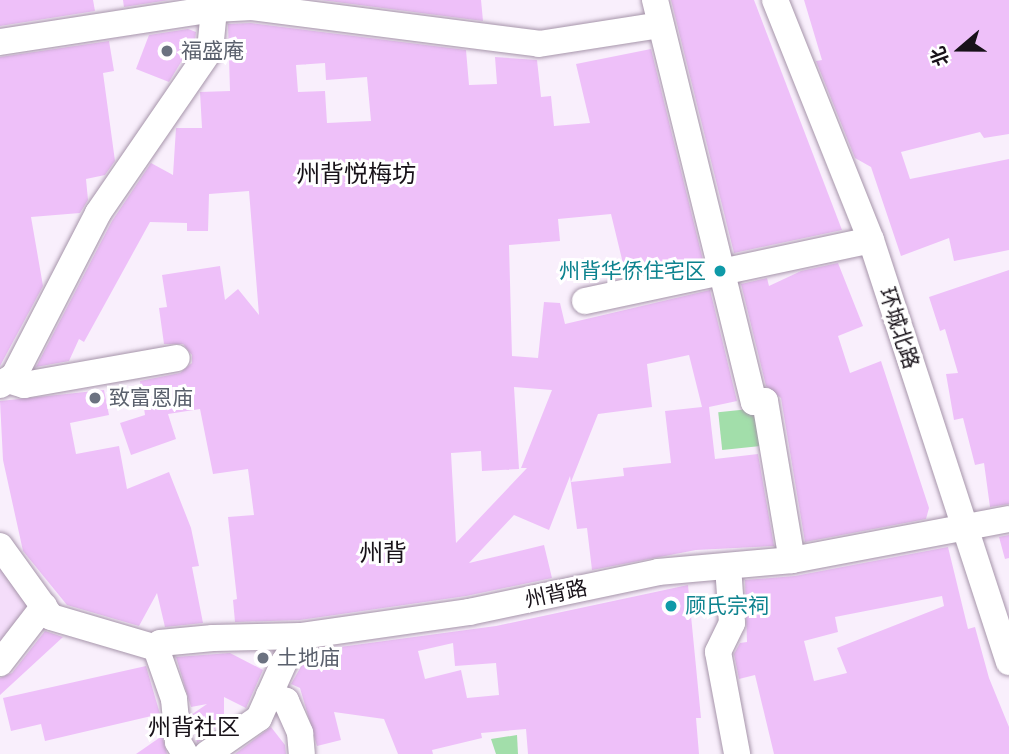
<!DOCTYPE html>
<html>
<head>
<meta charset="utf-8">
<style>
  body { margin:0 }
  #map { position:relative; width:1009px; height:754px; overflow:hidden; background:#f9effc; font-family:"DM Sans","Noto Sans SC",sans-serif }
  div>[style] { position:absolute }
  .built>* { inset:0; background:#f4ddfa }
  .green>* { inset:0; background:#a2deaa; transform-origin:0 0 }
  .building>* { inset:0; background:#eec0f9 }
  .roads { filter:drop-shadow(0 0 2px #a695aa) drop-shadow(0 0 2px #a695aa) }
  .minor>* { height:26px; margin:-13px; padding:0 13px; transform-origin:13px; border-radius:13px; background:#fff }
  .dots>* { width:19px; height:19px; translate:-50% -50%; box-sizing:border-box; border:4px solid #fff; border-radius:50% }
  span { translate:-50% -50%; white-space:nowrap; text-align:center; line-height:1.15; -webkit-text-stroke:6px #fff; paint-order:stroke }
  .worship-label { font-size:21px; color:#5b616d }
  .left { translate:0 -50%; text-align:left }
  .culture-label { font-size:21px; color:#0d838f }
  .right { translate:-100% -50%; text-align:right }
  .street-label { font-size:21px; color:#181219 }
  .neighbourhood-label { font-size:23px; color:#181219 }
  .quarter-label { font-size:24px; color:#181219 }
  .north { position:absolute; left:925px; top:14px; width:70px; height:70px; -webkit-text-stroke:5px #fff; paint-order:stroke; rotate:250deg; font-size:19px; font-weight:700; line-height:28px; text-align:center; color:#181219 }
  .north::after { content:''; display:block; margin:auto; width:24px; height:32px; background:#181219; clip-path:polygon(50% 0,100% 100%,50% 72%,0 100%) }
</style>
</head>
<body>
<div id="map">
  <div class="built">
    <div style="clip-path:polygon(0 546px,44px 606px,0 663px)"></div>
  </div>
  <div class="green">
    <div style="left:759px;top:408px;width:38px;height:41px;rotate:84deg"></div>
    <div style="clip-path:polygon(517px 735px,518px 754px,496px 754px,491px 739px)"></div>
  </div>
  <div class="building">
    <div style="clip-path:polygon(0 0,93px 0,95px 11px,0 26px)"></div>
    <div style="clip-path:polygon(123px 0,169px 0,124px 7px)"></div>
    <div style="clip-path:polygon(321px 0,481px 0,483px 21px)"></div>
    <div style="clip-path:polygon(671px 0,754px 0,842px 230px,734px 253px)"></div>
    <div style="clip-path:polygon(804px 0,1009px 0,1009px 134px,984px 138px,980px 132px,901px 152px,910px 179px,1009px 159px,1009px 250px,954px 261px,949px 238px,901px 256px,871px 167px,855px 158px,816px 61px,822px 60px)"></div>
    <div style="clip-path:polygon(evenodd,251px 23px,466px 50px,469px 85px,497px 84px,495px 57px,537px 60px,541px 97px,551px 96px,554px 126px,590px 123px,576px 64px,651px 49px,703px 260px,626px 276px,611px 214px,558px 219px,560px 241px,509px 245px,512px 356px,538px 358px,544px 302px,560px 303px,565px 324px,710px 290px,737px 401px,709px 407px,715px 459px,758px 454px,774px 546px,696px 550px,592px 570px,587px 528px,577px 529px,570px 476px,549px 530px,514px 515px,469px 563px,544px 545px,552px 578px,466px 596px,300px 620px,235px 622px,233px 600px,237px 599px,228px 517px,254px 515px,248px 469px,213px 474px,200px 409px,168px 414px,176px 439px,131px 455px,120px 423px,145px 415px,140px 381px,180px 373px,192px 363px,192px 355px,183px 344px,164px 344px,159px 308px,167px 307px,162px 275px,220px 266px,225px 300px,238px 289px,259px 315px,249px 191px,209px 194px,208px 231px,187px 231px,187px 223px,150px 222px,84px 342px,79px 339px,69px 361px,36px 367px,112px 221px,151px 163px,173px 175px,176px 128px,202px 128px,200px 92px,230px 91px,228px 24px,251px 23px,325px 63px,326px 80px,367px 77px,371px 121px,327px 123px,325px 91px,298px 92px,296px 65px,325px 63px,251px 23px,689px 355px,702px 407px,665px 411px,671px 463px,623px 468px,624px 476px,571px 482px,598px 414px,652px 407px,647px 364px,689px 355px,251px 23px,514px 387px,552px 390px,521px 468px,527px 468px,456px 543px,451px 453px,481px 451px,482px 471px,519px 469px,514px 387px)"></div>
    <div style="clip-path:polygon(188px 29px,196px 32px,195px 39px,169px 82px,136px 69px,149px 35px)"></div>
    <div style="clip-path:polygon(109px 41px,114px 71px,103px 73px,115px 161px,105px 175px,86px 179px,88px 200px,80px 213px,31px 217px,43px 286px,0 366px,0 57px)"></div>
    <div style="clip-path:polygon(838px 263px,863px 326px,838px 336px,850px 373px,881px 361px,929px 508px,926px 519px,805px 542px,781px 398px,766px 386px,741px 284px,767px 278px,769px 286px,801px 271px)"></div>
    <div style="clip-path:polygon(1009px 270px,1009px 504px,990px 507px,984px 463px,975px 465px,963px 418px,954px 420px,946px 374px,958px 373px,945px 329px,940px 331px,929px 297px)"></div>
    <div style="clip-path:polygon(104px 390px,109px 415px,70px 423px,76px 454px,119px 446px,127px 489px,169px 472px,191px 528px,199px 566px,192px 567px,203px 623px,165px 627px,157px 593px,139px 626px,67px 605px,23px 551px,3px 460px,0 401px)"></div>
    <div style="clip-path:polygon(1009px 535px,1009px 558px,1005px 559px,999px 537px)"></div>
    <div style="clip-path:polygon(evenodd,948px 547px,968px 629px,975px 627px,989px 678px,1009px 727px,1009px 754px,774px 754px,755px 675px,739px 679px,734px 654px,740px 643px,747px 642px,745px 580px,795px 576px,948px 547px,942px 596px,944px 606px,837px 648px,847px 673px,814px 681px,804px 641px,838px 632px,835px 617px,942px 596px)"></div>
    <div style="clip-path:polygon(evenodd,688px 585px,701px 718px,696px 718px,699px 754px,528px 754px,526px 729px,481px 733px,482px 738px,432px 750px,433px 754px,398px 754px,384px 719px,334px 712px,341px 740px,317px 746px,300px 688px,291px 684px,310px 651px,496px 626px,688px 585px,453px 643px,455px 666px,496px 663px,499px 695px,467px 698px,461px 670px,425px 679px,418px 651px,453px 643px)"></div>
    <div style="clip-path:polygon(45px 631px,63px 637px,0 695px,0 678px,12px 673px)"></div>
    <div style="clip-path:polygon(230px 653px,263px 670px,246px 708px,224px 697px,224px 721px,197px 743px,191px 715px,207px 704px,191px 707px,176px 657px)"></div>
    <div style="clip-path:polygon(146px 666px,160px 714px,45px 741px,41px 724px,11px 731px,3px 698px)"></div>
    <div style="clip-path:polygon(271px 727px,285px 745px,286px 754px,235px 754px)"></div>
    <div style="clip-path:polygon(162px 736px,167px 754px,136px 754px)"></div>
  </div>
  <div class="roads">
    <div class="minor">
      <div style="left:655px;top:0;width:414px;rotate:76.2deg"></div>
      <div style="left:754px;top:402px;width:11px;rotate:-5deg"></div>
      <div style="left:765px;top:401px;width:161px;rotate:80.4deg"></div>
      <div style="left:775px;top:0;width:258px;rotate:68.2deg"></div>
      <div style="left:871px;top:240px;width:444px;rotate:71.9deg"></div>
      <div style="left:0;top:42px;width:217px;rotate:-8.8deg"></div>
      <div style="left:214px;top:9px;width:38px;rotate:-3deg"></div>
      <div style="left:252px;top:7px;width:289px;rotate:7.3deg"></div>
      <div style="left:539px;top:44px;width:123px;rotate:-8.9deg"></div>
      <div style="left:585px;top:301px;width:292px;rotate:-12deg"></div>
      <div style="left:8px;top:380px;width:17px;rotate:17deg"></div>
      <div style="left:24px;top:385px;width:155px;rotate:-10deg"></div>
      <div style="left:0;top:385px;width:17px;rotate:-33deg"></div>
      <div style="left:14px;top:376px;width:183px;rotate:-62.7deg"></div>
      <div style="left:98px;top:213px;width:198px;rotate:-55.5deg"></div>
      <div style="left:210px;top:50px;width:50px;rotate:-84.3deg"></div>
      <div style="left:0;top:546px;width:87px;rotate:54.3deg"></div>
      <div style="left:51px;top:617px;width:109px;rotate:16.4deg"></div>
      <div style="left:156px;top:648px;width:54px;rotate:70.6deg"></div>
      <div style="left:174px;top:699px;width:43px;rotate:84.7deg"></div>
      <div style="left:178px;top:742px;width:14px;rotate:60deg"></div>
      <div style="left:728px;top:566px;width:57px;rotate:86deg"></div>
      <div style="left:732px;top:623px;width:32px;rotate:116deg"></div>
      <div style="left:718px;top:652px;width:104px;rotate:79.4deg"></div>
      <div style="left:156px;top:648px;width:6px;rotate:-51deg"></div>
      <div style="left:160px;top:643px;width:53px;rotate:-5.4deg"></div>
      <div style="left:213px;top:638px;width:88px;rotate:-1.3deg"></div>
      <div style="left:0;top:663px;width:72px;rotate:-52.3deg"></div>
      <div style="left:269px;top:695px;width:18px;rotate:19deg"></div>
      <div style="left:286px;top:701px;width:35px;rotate:66deg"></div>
      <div style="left:300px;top:733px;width:21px;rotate:85deg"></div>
      <div style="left:207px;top:754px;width:63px;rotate:-34.7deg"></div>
      <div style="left:259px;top:718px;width:61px;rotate:-65.9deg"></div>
      <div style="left:284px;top:662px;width:31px;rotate:-57deg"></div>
      <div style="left:301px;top:636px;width:170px;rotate:-8.1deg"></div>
      <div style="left:469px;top:612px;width:193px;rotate:-11.9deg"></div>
      <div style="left:658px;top:572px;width:135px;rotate:-5.1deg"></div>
      <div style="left:792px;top:560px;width:221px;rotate:-10.7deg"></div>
    </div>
  </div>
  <div class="dots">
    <div style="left:167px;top:51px;background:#6b7280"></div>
    <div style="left:720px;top:271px;background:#0f9aa8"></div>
    <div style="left:95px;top:398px;background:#6b7280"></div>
    <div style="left:671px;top:606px;background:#0f9aa8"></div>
    <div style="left:263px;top:658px;background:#6b7280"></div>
  </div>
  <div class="worship-label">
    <span class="left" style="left:181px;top:51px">福盛庵</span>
    <span class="left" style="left:109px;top:398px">致富恩庙</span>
    <span class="left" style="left:277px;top:658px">土地庙</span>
  </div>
  <div class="culture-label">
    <span class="right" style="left:706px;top:271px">州背华侨住宅区</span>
    <span class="left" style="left:685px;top:606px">顾氏宗祠</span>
  </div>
  <div class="street-label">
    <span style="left:899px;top:328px;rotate:72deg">环城北路</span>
    <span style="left:556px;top:594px;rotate:-12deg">州背路</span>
  </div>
  <div class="neighbourhood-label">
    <span style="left:194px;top:727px">州背社区</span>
  </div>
  <div class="quarter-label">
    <span style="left:356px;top:174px">州背悦梅坊</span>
    <span style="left:383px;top:553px">州背</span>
  </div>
  <div class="north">北</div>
</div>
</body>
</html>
